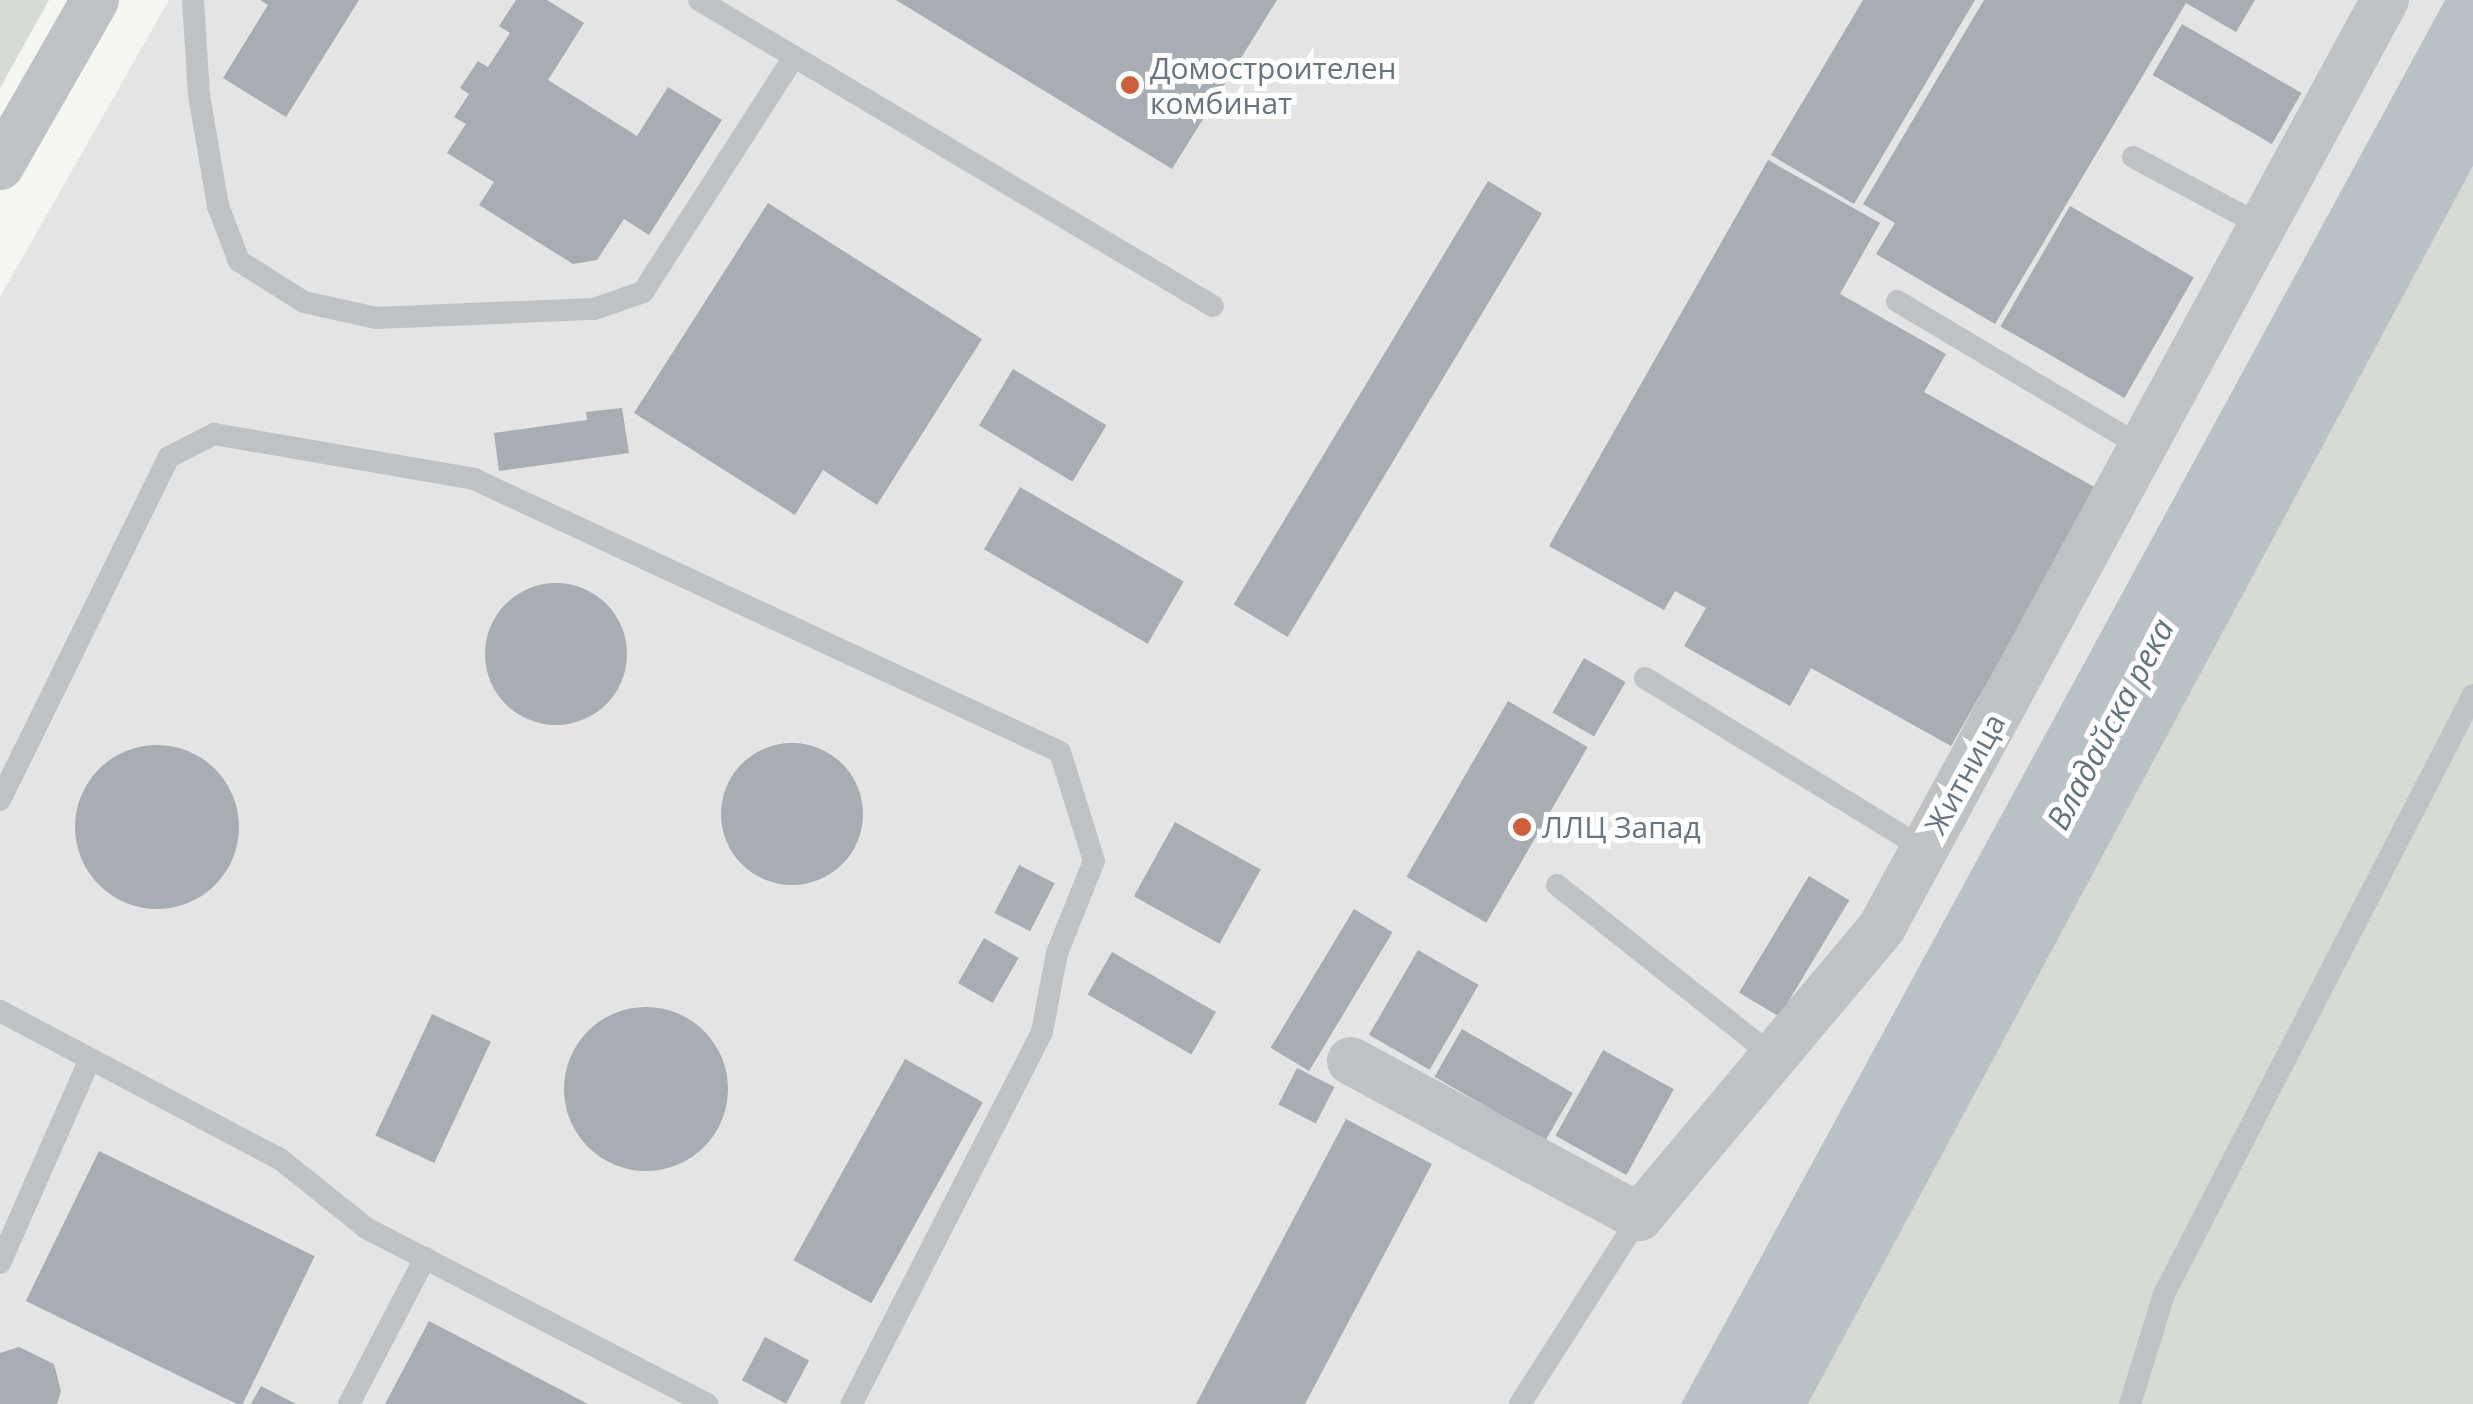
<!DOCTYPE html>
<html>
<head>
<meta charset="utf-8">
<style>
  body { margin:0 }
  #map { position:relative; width:2473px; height:1404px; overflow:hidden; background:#f5f5f2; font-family:"Open Sans",sans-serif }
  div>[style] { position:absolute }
  .built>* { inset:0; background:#e3e4e3 }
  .green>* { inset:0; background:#d6dbd4 }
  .water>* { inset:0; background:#b8c1c5 }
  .building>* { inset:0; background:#a7adb2; transform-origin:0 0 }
  .round { border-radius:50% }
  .service>* { height:22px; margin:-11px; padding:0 11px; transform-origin:11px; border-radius:11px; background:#bfc2c5 }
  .minor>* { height:48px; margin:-24px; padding:0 24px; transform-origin:24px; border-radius:24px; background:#bfc2c5 }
  .dots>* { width:28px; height:28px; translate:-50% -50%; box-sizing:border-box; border:5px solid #fff; border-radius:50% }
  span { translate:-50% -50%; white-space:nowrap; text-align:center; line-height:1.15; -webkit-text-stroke:10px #fff; paint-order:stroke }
  .poi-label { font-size:30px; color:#68747f }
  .left { translate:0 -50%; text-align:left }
  .street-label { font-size:30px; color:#68747f }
  .water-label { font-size:32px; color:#63757c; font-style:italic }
</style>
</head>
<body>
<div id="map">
  <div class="built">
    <div style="clip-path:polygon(169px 0,2445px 0,1681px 1404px,0 1404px,0 297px)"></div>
  </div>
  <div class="green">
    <div style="clip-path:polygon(0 0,49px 0,0 88px)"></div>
    <div style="clip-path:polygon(2473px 166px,2473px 1404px,1808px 1404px,2156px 752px)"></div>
  </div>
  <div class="water">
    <div style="clip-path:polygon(2445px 0,2473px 0,2473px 166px,1808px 1404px,1681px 1404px)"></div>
  </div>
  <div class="building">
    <div style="clip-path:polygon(260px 0,359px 0,286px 117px,223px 78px,268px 5px)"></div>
    <div style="clip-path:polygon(516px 0,547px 0,584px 23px,548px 80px,637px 136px,668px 87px,722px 120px,649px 235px,624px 219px,597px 260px,573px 264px,479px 205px,494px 182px,447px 153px,466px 124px,454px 117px,469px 94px,460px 88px,478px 61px,488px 67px,510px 33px,499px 26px)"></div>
    <div style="clip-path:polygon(896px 0,1277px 0,1172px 169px)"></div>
    <div style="clip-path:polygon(1863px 0,1975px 0,1854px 204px,1771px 155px)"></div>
    <div style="clip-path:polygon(1984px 0,2255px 0,2236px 32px,2186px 3px,1995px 324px,1876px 254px,1895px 223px,1863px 204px)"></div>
    <div style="left:2182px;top:24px;width:138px;height:59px;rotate:30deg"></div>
    <div style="clip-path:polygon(1768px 160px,1880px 223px,1840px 294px,1946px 354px,1924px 392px,2098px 489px,1951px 746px,1811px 668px,1790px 706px,1684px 646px,1706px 608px,1675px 591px,1664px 610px,1549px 546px)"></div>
    <div style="left:1488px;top:181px;width:63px;height:494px;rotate:31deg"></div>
    <div style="clip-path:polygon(768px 203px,982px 339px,877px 505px,823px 470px,795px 515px,634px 413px)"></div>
    <div style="left:2070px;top:206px;width:143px;height:139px;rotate:30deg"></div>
    <div style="left:1013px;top:369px;width:109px;height:66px;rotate:31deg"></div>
    <div style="clip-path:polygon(622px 408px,629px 453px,499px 471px,494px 433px,587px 420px,586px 412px)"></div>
    <div style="left:1020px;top:487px;width:189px;height:72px;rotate:30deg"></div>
    <div class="round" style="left:485px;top:583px;width:142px;height:142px"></div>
    <div style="left:1584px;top:658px;width:48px;height:63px;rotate:30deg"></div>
    <div style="left:1508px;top:701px;width:92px;height:203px;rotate:30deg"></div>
    <div class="round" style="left:721px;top:743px;width:142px;height:142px"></div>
    <div class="round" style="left:75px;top:745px;width:164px;height:164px"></div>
    <div style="left:1175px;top:822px;width:98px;height:85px;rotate:29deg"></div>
    <div style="left:1019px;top:865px;width:40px;height:54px;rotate:27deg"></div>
    <div style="left:1809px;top:876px;width:47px;height:136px;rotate:31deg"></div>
    <div style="left:1354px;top:909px;width:45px;height:162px;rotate:31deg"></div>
    <div style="left:984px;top:938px;width:40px;height:52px;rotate:30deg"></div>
    <div style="left:1418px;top:950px;width:70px;height:98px;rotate:30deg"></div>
    <div style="left:1112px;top:952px;width:120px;height:49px;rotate:30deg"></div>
    <div class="round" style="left:564px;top:1007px;width:164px;height:164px"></div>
    <div style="left:432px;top:1014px;width:65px;height:134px;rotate:25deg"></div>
    <div style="left:1462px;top:1029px;width:128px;height:55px;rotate:30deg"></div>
    <div style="left:1603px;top:1050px;width:81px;height:98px;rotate:29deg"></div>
    <div style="left:905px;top:1059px;width:89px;height:230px;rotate:29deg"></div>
    <div style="left:1297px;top:1068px;width:42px;height:41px;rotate:27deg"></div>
    <div style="clip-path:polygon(1346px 1119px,1432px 1164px,1305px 1404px,1196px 1404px)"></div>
    <div style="left:99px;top:1151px;width:240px;height:167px;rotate:26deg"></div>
    <div style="clip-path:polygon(429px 1321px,588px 1404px,385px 1404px)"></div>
    <div style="left:765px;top:1337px;width:50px;height:49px;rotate:28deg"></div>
    <div style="clip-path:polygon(19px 1347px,54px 1364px,61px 1391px,57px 1404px,0 1404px,0 1353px)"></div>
    <div style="clip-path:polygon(261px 1386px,296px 1404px,251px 1404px)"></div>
  </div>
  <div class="service">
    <div style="left:193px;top:0;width:95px;rotate:86.4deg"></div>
    <div style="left:199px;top:95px;width:113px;rotate:80.3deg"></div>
    <div style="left:218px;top:206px;width:59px;rotate:69.1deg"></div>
    <div style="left:239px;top:261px;width:77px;rotate:32.2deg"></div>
    <div style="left:304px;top:302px;width:74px;rotate:12.5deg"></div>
    <div style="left:376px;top:318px;width:218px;rotate:-2.4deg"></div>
    <div style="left:594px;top:309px;width:52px;rotate:-19.1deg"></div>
    <div style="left:643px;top:292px;width:279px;rotate:-57.3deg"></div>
    <div style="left:699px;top:0;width:598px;rotate:30.77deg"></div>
    <div style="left:2133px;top:157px;width:146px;rotate:28.1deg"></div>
    <div style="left:1897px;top:301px;width:285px;rotate:30.8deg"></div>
    <div style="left:1645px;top:678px;width:327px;rotate:31.5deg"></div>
    <div style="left:0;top:800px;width:382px;rotate:-63.8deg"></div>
    <div style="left:169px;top:457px;width:51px;rotate:-27.1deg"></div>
    <div style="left:214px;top:434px;width:264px;rotate:9.8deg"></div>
    <div style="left:474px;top:479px;width:646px;rotate:24.98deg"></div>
    <div style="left:1060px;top:752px;width:114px;rotate:72.7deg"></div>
    <div style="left:1094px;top:861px;width:99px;rotate:111.9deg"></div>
    <div style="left:1057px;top:953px;width:80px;rotate:100.8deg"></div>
    <div style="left:1042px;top:1032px;width:418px;rotate:117.1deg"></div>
    <div style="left:1557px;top:885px;width:275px;rotate:38.4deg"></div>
    <div style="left:0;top:1011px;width:317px;rotate:27.9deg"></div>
    <div style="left:280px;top:1159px;width:110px;rotate:38.7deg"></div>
    <div style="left:366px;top:1228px;width:384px;rotate:27.3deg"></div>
    <div style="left:0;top:1263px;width:223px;rotate:-66.2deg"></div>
    <div style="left:349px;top:1404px;width:165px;rotate:-62.5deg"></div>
    <div style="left:1520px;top:1404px;width:222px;rotate:-57.5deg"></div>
    <div style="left:2130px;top:1404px;width:115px;rotate:-72.8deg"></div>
    <div style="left:2164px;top:1294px;width:674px;rotate:-62.71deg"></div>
  </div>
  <div class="minor">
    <div style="left:0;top:166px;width:191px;rotate:-60.2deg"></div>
    <div style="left:1351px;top:1061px;width:328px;rotate:28.4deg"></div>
    <div style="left:1639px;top:1217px;width:378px;rotate:-50deg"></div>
    <div style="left:1882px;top:927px;width:1055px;rotate:-61.52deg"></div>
  </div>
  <div class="dots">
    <div style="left:1130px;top:85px;background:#cd5f3a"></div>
    <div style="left:1522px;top:827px;background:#cd5f3a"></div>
  </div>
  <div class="poi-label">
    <span class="left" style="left:1150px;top:85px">Домостроителен<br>комбинат</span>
    <span class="left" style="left:1542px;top:827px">ЛЛЦ Запад</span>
  </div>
  <div class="street-label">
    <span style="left:1965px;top:774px;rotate:-61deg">Житница</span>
  </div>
  <div class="water-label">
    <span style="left:2110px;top:724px;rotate:-62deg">Владайска река</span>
  </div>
</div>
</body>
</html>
